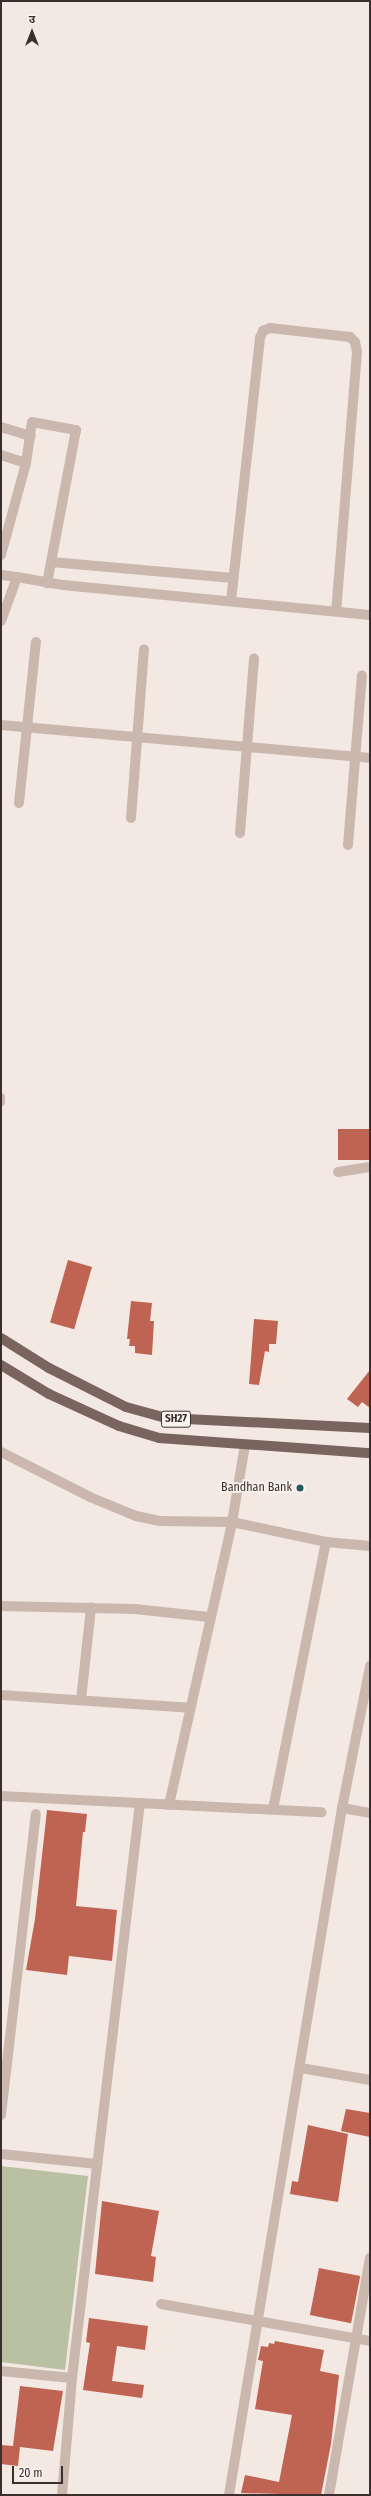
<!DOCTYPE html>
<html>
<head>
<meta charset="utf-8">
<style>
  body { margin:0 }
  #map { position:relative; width:371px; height:2496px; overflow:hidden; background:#f3e9e2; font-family:"Fira Sans Condensed","Noto Sans Devanagari",sans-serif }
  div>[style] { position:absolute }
  .green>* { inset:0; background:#bac1a2 }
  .building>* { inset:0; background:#bf6353; transform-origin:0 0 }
  .service>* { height:8px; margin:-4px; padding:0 4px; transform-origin:4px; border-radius:4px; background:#cab8ae }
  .minor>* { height:10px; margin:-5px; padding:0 5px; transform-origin:5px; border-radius:5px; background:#cab8ae }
  .primary>* { height:10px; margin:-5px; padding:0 5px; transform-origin:5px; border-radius:5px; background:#7a655e }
  .dots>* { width:11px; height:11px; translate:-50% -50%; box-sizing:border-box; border:2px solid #faf4ee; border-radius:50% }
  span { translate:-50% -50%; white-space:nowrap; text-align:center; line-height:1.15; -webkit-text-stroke:3.5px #faf4ee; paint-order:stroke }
  .shield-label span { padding:1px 3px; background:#faf4ee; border:1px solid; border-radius:3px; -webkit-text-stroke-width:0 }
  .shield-label { font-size:11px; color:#3a2f2c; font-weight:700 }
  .poi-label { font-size:12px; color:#3a2f2c }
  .right { translate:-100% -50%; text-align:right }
  .frame { position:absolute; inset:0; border:2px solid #3a2f2c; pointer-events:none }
  .north { position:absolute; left:12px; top:12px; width:40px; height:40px; -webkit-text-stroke:3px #faf4ee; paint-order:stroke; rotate:0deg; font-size:11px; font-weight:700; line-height:16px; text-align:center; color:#3a2f2c }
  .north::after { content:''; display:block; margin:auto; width:14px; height:18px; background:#3a2f2c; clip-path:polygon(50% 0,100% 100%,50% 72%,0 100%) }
  .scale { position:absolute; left:12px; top:2466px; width:51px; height:18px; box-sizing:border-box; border:2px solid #3a2f2c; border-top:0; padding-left:5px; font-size:12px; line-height:14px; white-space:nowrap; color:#3a2f2c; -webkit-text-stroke:3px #faf4ee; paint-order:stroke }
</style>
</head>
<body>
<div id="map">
  <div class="green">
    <div style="clip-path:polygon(1px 2166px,88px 2176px,65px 2370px,1px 2362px)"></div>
  </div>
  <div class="building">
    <div style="left:370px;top:1129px;width:31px;height:32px;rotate:90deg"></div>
    <div style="left:68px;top:1260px;width:25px;height:65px;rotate:16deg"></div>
    <div style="clip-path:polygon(131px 1301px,152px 1303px,150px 1321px,154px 1321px,152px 1355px,135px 1353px,135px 1346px,129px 1346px,130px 1339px,127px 1339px)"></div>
    <div style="clip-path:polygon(254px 1319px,278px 1321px,276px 1344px,269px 1344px,269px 1352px,265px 1351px,259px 1385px,249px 1384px)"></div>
    <div style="clip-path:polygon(370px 1370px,370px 1408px,362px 1402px,358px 1407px,347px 1399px)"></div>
    <div style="clip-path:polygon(47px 1810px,87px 1814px,85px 1832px,83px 1832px,76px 1906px,117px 1910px,112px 1961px,69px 1956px,67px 1975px,26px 1970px,35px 1919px)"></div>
    <div style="clip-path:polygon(346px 2109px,370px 2113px,370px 2137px,341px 2131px)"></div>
    <div style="clip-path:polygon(308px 2125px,348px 2134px,338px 2202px,290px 2194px,292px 2181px,298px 2182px)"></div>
    <div style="clip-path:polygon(102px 2201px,159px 2211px,151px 2256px,156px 2257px,153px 2282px,95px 2274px)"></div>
    <div style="left:319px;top:2268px;width:42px;height:48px;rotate:11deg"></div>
    <div style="clip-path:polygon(89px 2318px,148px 2326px,145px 2350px,117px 2346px,112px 2381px,144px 2385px,142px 2398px,83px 2390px,90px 2343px,86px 2342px)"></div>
    <div style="clip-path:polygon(275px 2341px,324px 2350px,320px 2371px,339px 2375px,331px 2444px,321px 2495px,241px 2493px,245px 2475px,279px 2482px,292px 2415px,255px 2409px,263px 2361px,258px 2360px,261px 2346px,268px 2347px,269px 2343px,274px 2344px)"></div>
    <div style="clip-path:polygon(20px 2386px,63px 2391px,53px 2451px,20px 2447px,18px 2466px,1px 2464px,1px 2445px,13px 2446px)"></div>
  </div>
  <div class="service">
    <div style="left:1px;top:1097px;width:5px;rotate:90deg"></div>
  </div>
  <div class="minor">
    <div style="left:1px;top:427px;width:31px;rotate:17deg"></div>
    <div style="left:1px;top:455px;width:26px;rotate:18deg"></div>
    <div style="left:1px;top:555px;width:95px;rotate:-74.8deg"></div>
    <div style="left:26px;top:463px;width:41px;rotate:-81.7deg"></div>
    <div style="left:32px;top:422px;width:45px;rotate:10.3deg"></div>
    <div style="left:76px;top:430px;width:156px;rotate:100.7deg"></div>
    <div style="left:51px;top:562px;width:183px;rotate:5deg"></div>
    <div style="left:1px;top:575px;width:16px;rotate:7deg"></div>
    <div style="left:231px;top:601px;width:265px;rotate:-83.7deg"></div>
    <div style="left:260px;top:338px;width:8px;rotate:-67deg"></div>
    <div style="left:263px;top:331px;width:8px;rotate:-23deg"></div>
    <div style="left:270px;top:328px;width:81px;rotate:6.4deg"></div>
    <div style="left:350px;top:337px;width:7px;rotate:45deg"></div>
    <div style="left:355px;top:342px;width:10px;rotate:79deg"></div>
    <div style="left:357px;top:352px;width:260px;rotate:94.6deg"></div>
    <div style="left:1px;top:621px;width:47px;rotate:-70deg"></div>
    <div style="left:17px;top:577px;width:47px;rotate:9.9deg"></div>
    <div style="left:63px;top:585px;width:308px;rotate:5.6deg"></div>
    <div style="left:1px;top:725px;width:370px;rotate:5.1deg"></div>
    <div style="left:19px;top:803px;width:162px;rotate:-84deg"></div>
    <div style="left:131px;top:818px;width:169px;rotate:-85.6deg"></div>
    <div style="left:240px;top:833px;width:175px;rotate:-85.4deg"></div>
    <div style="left:348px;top:845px;width:170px;rotate:-85.3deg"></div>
    <div style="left:338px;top:1172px;width:32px;rotate:-9deg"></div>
    <div style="left:1px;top:1452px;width:100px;rotate:26.8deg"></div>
    <div style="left:90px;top:1497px;width:50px;rotate:22.4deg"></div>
    <div style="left:136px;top:1516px;width:25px;rotate:12deg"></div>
    <div style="left:160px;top:1521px;width:72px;rotate:0.8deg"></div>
    <div style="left:232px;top:1522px;width:96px;rotate:12deg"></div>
    <div style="left:326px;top:1542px;width:44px;rotate:5.2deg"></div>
    <div style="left:1px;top:1606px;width:134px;rotate:1.3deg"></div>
    <div style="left:135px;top:1609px;width:74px;rotate:6.2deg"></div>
    <div style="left:1px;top:1695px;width:189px;rotate:3.9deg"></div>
    <div style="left:81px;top:1700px;width:93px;rotate:-83.8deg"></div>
    <div style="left:1px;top:1796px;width:321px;rotate:2.9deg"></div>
    <div style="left:169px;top:1805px;width:290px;rotate:-77.4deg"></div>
    <div style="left:232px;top:1522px;width:78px;rotate:-80.4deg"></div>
    <div style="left:342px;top:1808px;width:28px;rotate:10deg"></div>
    <div style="left:273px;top:1809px;width:272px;rotate:-78.8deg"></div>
    <div style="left:301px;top:2068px;width:70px;rotate:9.9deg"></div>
    <div style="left:1px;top:2115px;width:303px;rotate:-83.4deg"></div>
    <div style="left:1px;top:2154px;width:97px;rotate:5.9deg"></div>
    <div style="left:161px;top:2304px;width:212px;rotate:10deg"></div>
    <div style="left:1px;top:2371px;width:71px;rotate:5.6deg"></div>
    <div style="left:62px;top:2495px;width:117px;rotate:-85.1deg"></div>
    <div style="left:72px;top:2378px;width:579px;rotate:-83.26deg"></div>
    <div style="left:229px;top:2495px;width:696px;rotate:-80.66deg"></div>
    <div style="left:342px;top:1808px;width:145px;rotate:-78.8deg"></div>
    <div style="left:329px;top:2495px;width:241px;rotate:-80.2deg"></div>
  </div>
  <div class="primary">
    <div style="left:1px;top:1338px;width:57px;rotate:32deg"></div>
    <div style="left:49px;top:1368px;width:86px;rotate:26.9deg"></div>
    <div style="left:126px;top:1407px;width:41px;rotate:15.4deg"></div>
    <div style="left:166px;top:1418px;width:204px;rotate:2.8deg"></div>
    <div style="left:1px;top:1365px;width:56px;rotate:31.1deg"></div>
    <div style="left:49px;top:1394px;width:77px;rotate:24.6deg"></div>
    <div style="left:119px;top:1426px;width:42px;rotate:16.7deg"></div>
    <div style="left:159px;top:1438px;width:212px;rotate:4.1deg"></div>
  </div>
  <div class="dots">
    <div style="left:300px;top:1488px;background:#235958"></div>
  </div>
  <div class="shield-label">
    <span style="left:176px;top:1419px">SH27</span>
  </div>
  <div class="poi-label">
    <span class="right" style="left:292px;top:1488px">Bandhan Bank</span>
  </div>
  <div class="frame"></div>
  <div class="north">उ</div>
  <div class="scale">20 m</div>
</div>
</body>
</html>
